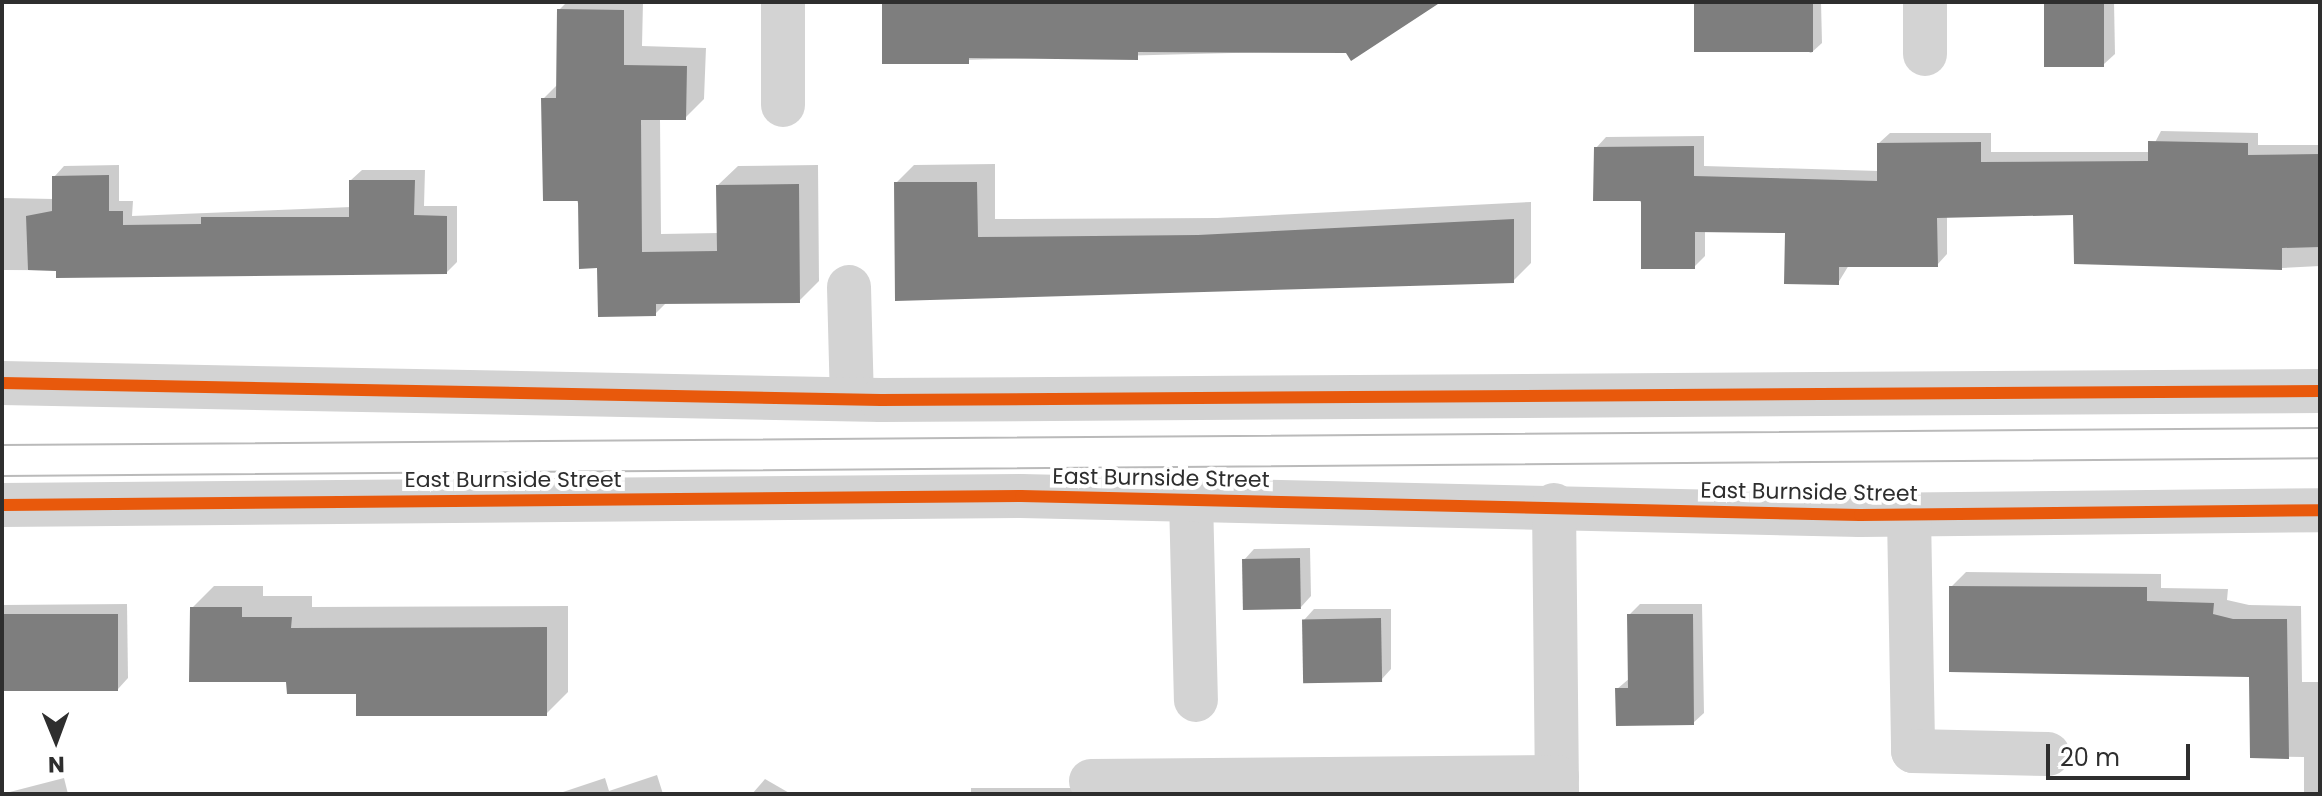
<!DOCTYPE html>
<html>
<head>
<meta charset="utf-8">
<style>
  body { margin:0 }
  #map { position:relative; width:2322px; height:796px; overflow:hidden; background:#fff; font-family:Poppins,sans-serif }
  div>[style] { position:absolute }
  .shadow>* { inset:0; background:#0003; transform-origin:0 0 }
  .building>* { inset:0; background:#7e7e7e; transform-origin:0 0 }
  .minor>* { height:44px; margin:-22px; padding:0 22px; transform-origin:22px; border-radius:22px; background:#d3d3d3 }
  .tram>* { height:2px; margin:-1px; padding:0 1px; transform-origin:1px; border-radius:1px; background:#bababa }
  .cycleway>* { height:12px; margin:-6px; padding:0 6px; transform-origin:6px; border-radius:6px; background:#e8590c }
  span { translate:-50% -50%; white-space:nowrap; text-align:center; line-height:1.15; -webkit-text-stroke:8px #fff; paint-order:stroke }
  .street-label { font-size:22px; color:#2e2e2e }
  .frame { position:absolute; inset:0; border:4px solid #2e2e2e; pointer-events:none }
  .north { position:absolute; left:16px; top:700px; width:80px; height:80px; -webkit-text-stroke:6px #fff; paint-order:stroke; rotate:179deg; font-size:22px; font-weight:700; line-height:32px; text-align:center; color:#2e2e2e }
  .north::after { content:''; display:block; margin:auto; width:28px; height:36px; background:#2e2e2e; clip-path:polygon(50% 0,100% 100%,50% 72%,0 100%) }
  .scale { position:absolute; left:2046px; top:744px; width:144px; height:36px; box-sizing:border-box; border:4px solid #2e2e2e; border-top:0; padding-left:10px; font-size:24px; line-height:28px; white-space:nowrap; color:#2e2e2e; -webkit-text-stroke:6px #fff; paint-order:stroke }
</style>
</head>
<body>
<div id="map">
  <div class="shadow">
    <div style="clip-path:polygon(567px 2px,643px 2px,642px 46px,706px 48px,704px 99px,685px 118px,660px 118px,661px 234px,719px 233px,718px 185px,738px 166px,818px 165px,819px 281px,799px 301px,667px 302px,655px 314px,599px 266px,543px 99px,558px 84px,559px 10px)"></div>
    <div style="clip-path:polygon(884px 2px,1437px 2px,1347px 50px,884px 62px)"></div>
    <div style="clip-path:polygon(1697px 2px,1821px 2px,1822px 43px,1811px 53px)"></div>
    <div style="clip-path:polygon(2046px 2px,2114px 2px,2115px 54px,2104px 64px)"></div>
    <div style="clip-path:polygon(2161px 131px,2258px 133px,2258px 145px,2320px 145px,2320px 266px,2282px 268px,2075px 213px,1947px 216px,1947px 254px,1937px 265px,1849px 265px,1838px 283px,1787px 231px,1705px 230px,1705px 256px,1694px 267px,1596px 148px,1606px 137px,1704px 136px,1704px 166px,1879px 171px,1879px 143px,1890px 133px,1991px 133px,1991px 152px,2150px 152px)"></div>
    <div style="clip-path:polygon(995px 164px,995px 219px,1217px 218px,1531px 202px,1531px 263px,1513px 281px,897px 299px,896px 183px,914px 165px)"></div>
    <div style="clip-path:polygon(119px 165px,119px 201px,133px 201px,132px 216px,351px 207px,351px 180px,362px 170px,425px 170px,424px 206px,457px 206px,457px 262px,447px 272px,2px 270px,2px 198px,54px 199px,54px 177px,64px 166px)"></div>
    <div style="clip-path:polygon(1310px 548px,1311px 596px,1301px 607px,1244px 560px,1254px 549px)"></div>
    <div style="clip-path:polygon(1966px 572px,2161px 574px,2161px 588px,2228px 589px,2227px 600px,2249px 605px,2301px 606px,2302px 682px,2320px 682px,2320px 794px,2304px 794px,2304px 757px,2252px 756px,2251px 675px,1951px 587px)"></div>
    <div style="clip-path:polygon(214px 586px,263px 586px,263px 596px,312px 596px,312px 607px,568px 606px,568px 692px,546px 714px,288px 681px,192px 608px)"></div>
    <div style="clip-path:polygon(127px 604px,128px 678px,118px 689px,2px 690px,2px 605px)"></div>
    <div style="clip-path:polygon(1640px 604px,1702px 604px,1704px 713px,1693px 723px,1617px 689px,1630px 678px,1629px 615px)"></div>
    <div style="clip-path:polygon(1314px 609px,1391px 609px,1391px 669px,1381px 680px,1304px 620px)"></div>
    <div style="clip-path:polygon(657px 775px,663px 794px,557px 794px,605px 778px,609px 791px)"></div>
    <div style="clip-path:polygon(64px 778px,68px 794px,2px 794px)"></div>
    <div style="clip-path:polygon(765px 779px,791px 794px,752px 794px)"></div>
    <div style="left:971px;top:788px;width:135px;height:8px"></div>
  </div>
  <div class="building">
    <div style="clip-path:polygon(882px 2px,1441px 2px,1351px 61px,1346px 53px,1138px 52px,1138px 60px,969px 58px,969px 64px,882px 64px)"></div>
    <div style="left:1694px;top:2px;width:119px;height:50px"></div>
    <div style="left:2044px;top:2px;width:60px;height:65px"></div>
    <div style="clip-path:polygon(557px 9px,624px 10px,624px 65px,687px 66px,686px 120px,641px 120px,642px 252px,717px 251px,716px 185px,799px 184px,800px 303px,656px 304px,656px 316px,598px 317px,597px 268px,579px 269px,578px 201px,543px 201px,541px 98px,556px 98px)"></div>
    <div style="clip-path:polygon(2148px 141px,2248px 143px,2248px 155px,2320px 154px,2320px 247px,2282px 248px,2282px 270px,2074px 264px,2073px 215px,1937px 218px,1938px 267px,1839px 267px,1839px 285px,1784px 284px,1785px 233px,1695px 232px,1695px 269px,1641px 269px,1641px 201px,1593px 201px,1594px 147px,1694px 146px,1694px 176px,1877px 181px,1877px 143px,1981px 142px,1981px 162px,2148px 161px)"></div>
    <div style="clip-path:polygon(109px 175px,109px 211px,123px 211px,123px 225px,201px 224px,201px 217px,349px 217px,349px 180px,415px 180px,414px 215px,447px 216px,447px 274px,56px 278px,56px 271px,28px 270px,26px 216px,52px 211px,52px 176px)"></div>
    <div style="clip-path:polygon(894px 182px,977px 182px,978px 237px,1198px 235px,1514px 219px,1514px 283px,895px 301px)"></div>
    <div style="left:1300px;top:558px;width:51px;height:58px;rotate:89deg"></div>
    <div style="clip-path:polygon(1949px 586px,2147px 587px,2147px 601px,2214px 603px,2213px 614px,2233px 619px,2287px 619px,2289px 759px,2250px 758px,2249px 677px,1949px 672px)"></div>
    <div style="clip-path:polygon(190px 607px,242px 607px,242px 617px,292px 617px,291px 628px,547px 627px,547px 716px,356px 716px,356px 694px,287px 694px,286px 682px,189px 682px)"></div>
    <div style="left:118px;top:614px;width:77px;height:116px;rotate:90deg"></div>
    <div style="clip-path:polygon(1627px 614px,1693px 614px,1694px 725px,1616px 726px,1615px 688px,1628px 688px)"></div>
    <div style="left:1381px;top:618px;width:64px;height:79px;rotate:89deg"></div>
  </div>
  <div class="minor">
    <div style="left:1925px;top:54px;width:52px;rotate:-90deg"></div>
    <div style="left:783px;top:105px;width:103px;rotate:-90deg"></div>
    <div style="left:849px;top:287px;width:112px;rotate:88.5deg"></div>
    <div style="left:2px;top:383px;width:879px;rotate:1.11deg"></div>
    <div style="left:881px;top:400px;width:1439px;rotate:-0.36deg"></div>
    <div style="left:1191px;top:499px;width:201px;rotate:88.6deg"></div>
    <div style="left:2px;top:505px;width:1019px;rotate:-0.51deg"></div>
    <div style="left:1021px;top:496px;width:839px;rotate:1.3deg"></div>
    <div style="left:1860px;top:515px;width:460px;rotate:-0.6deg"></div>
    <div style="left:1554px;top:505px;width:289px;rotate:89.4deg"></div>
    <div style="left:1909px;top:515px;width:236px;rotate:89deg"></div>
    <div style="left:1913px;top:751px;width:135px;rotate:1.3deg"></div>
    <div style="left:1091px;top:781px;width:466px;rotate:-0.5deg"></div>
  </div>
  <div class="tram">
    <div style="left:2px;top:445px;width:2318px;rotate:-0.42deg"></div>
    <div style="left:2px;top:476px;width:2318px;rotate:-0.44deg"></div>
  </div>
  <div class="cycleway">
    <div style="left:2px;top:383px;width:879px;rotate:1.11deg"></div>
    <div style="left:881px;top:400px;width:1439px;rotate:-0.36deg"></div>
    <div style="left:2px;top:505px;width:1019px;rotate:-0.51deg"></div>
    <div style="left:1021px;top:496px;width:839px;rotate:1.3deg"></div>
    <div style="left:1860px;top:515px;width:460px;rotate:-0.6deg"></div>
  </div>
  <div class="street-label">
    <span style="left:1161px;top:478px;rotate:1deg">East Burnside Street</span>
    <span style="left:513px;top:480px">East Burnside Street</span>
    <span style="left:1809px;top:492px;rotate:1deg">East Burnside Street</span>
  </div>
  <div class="frame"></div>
  <div class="north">N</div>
  <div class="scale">20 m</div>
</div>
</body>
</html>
